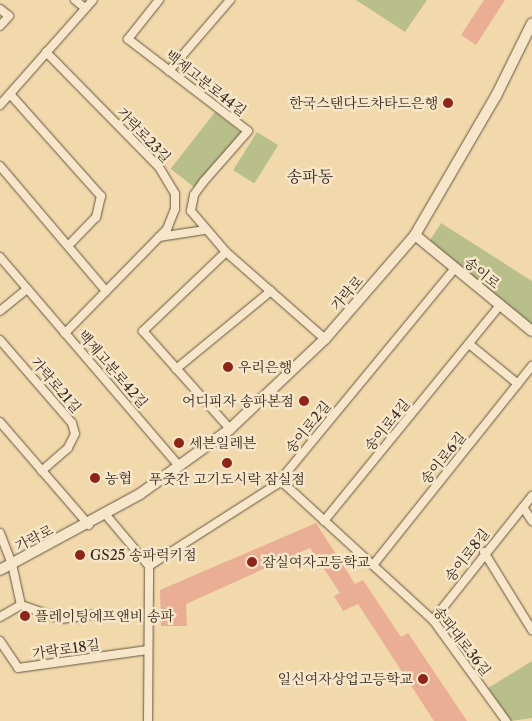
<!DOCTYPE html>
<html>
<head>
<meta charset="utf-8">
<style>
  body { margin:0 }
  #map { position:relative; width:532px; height:721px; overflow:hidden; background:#f2d9ac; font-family:"Libre Caslon Text","Noto Serif KR",serif }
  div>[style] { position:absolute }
  .green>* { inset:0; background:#b9bf8a; transform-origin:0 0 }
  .building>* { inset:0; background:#e9ae93 }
  .roads { filter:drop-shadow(0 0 1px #645642) drop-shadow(0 0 1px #645642) }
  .street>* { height:8px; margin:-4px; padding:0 4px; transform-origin:4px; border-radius:4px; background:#f7e6c9 }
  .secondary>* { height:10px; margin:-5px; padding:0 5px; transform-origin:5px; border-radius:5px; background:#f7e6c9 }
  .dots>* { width:14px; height:14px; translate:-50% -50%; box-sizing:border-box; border:2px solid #f7e6c9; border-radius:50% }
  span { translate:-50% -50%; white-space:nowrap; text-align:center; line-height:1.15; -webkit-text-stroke:5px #f7e6c9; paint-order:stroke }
  .street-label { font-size:14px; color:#342a1f }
  .poi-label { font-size:14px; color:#342a1f }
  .right { translate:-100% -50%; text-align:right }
  .left { translate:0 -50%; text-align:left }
  .quarter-label { font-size:16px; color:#342a1f }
</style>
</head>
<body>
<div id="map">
  <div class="green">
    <div style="clip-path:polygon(356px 0,427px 0,405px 32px)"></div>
    <div style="left:215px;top:112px;width:34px;height:72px;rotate:38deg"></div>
    <div style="left:257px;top:132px;width:25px;height:45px;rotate:32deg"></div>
    <div style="clip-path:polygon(441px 223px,532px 281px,532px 326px,429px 242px)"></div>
    <div style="clip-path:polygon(532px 661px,532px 718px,511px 721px,488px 688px)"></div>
  </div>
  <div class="building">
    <div style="clip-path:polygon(484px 0,505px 0,476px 45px,461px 35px)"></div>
    <div style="clip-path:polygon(316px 523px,355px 584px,363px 580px,401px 637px,408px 633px,467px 721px,434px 721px,358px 604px,343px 611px,334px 596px,340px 593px,310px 548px,186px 604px,187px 626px,161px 626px,160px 590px)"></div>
  </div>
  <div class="roads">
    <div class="street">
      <div style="left:75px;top:0;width:13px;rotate:39deg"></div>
      <div style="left:159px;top:0;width:50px;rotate:128.5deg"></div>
      <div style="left:128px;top:39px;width:151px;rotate:37.5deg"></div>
      <div style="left:248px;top:131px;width:67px;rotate:131.3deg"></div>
      <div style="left:204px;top:181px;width:17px;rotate:126deg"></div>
      <div style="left:194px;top:195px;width:16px;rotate:101deg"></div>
      <div style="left:191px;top:211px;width:54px;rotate:49.5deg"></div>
      <div style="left:226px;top:252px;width:132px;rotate:41.3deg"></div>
      <div style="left:0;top:9px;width:11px;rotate:38deg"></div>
      <div style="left:9px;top:16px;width:13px;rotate:132deg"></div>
      <div style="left:46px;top:52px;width:161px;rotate:45.5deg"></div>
      <div style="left:159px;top:167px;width:31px;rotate:59deg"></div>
      <div style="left:175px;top:194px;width:15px;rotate:90deg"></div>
      <div style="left:175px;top:209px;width:22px;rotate:112deg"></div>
      <div style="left:167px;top:229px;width:146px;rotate:134.4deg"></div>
      <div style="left:169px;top:71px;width:94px;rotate:-49.3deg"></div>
      <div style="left:10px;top:94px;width:137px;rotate:48.3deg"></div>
      <div style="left:101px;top:196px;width:22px;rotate:103deg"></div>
      <div style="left:96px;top:217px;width:40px;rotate:134deg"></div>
      <div style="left:0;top:105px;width:140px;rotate:-48.5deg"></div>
      <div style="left:0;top:166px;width:164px;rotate:49.7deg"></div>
      <div style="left:159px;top:237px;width:47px;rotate:-8.7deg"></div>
      <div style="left:226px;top:252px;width:115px;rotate:136.4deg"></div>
      <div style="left:143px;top:331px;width:131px;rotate:48.4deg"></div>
      <div style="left:0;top:257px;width:275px;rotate:49.4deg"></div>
      <div style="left:0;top:311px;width:35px;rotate:-39deg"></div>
      <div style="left:0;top:340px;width:110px;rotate:49.1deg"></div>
      <div style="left:72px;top:423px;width:11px;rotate:75deg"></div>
      <div style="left:75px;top:434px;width:16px;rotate:117deg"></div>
      <div style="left:68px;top:448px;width:35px;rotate:139deg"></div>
      <div style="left:469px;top:344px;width:63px;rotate:39.2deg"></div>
      <div style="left:176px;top:369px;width:123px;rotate:-39.4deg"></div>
      <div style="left:0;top:422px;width:136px;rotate:49.2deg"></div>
      <div style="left:280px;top:480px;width:207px;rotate:42.5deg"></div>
      <div style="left:433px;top:620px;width:125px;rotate:54.1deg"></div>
      <div style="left:523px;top:507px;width:17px;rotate:57deg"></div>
      <div style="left:106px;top:515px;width:67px;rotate:49.9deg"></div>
      <div style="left:324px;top:521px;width:279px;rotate:-50.8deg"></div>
      <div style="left:0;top:533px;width:33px;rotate:69deg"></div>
      <div style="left:12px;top:564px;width:42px;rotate:77.6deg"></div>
      <div style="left:21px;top:605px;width:42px;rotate:19.3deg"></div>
      <div style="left:61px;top:619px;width:30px;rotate:-8deg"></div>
      <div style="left:484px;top:552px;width:92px;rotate:58.4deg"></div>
      <div style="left:373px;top:565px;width:255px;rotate:-51.4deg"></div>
      <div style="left:149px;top:566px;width:152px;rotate:-32.6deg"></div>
      <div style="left:277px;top:484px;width:280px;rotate:-50.5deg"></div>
      <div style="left:0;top:617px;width:24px;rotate:-30deg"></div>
      <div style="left:433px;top:620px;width:159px;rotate:-51.4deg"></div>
      <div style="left:0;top:641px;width:32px;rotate:56deg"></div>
      <div style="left:18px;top:668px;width:131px;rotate:-7.9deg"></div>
      <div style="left:148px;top:721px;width:155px;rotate:-89.6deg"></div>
    </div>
    <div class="secondary">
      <div style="left:415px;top:235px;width:151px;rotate:39.4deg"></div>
      <div style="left:0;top:570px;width:159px;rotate:-28.5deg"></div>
      <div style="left:140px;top:494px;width:111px;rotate:-35.8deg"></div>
      <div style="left:230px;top:429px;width:131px;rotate:-43.5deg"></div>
      <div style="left:325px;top:339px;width:138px;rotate:-49.1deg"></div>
      <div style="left:415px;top:235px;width:161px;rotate:-59.8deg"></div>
      <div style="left:496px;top:96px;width:81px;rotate:-63.7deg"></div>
    </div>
  </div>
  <div class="dots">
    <div style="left:448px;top:103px;background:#8f2418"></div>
    <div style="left:228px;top:367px;background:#8f2418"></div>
    <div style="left:304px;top:401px;background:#8f2418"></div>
    <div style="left:179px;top:443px;background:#8f2418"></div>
    <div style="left:227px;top:463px;background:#8f2418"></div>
    <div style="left:95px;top:478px;background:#8f2418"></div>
    <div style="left:80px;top:555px;background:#8f2418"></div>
    <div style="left:252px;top:562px;background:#8f2418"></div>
    <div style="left:25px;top:616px;background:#8f2418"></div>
    <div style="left:423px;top:679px;background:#8f2418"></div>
  </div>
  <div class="street-label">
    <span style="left:206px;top:83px;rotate:38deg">백제고분로44길</span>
    <span style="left:144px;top:135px;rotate:46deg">가락로23길</span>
    <span style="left:482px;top:273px;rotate:39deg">송이로</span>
    <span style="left:347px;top:293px;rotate:-49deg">가락로</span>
    <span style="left:113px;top:369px;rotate:49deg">백제고분로42길</span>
    <span style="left:56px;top:385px;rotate:49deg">가락로21길</span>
    <span style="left:387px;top:425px;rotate:-51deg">송이로4길</span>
    <span style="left:308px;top:427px;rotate:-51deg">송이로2길</span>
    <span style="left:443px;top:458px;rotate:-51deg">송이로6길</span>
    <span style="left:34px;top:538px;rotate:-27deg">가락로</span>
    <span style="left:467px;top:555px;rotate:-52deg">송이로8길</span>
    <span style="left:462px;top:641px;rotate:52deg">송파대로36길</span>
    <span style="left:66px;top:649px;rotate:-8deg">가락로18길</span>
  </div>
  <div class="poi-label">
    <span class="right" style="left:438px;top:103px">한국스탠다드차타드은행</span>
    <span class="left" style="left:238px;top:367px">우리은행</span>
    <span class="right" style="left:294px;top:401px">어디피자 송파본점</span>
    <span class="left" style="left:189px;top:443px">세븐일레븐</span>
    <span class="left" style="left:105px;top:478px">농협</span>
    <span style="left:227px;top:479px">푸줏간 고기도시락 잠실점</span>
    <span class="left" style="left:90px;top:555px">GS25 송파럭키점</span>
    <span class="left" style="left:262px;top:562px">잠실여자고등학교</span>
    <span class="left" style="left:35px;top:616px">플레이팅에프앤비 송파</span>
    <span class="right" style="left:413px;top:679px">일신여자상업고등학교</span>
  </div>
  <div class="quarter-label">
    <span style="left:310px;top:176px">송파동</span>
  </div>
</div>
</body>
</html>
